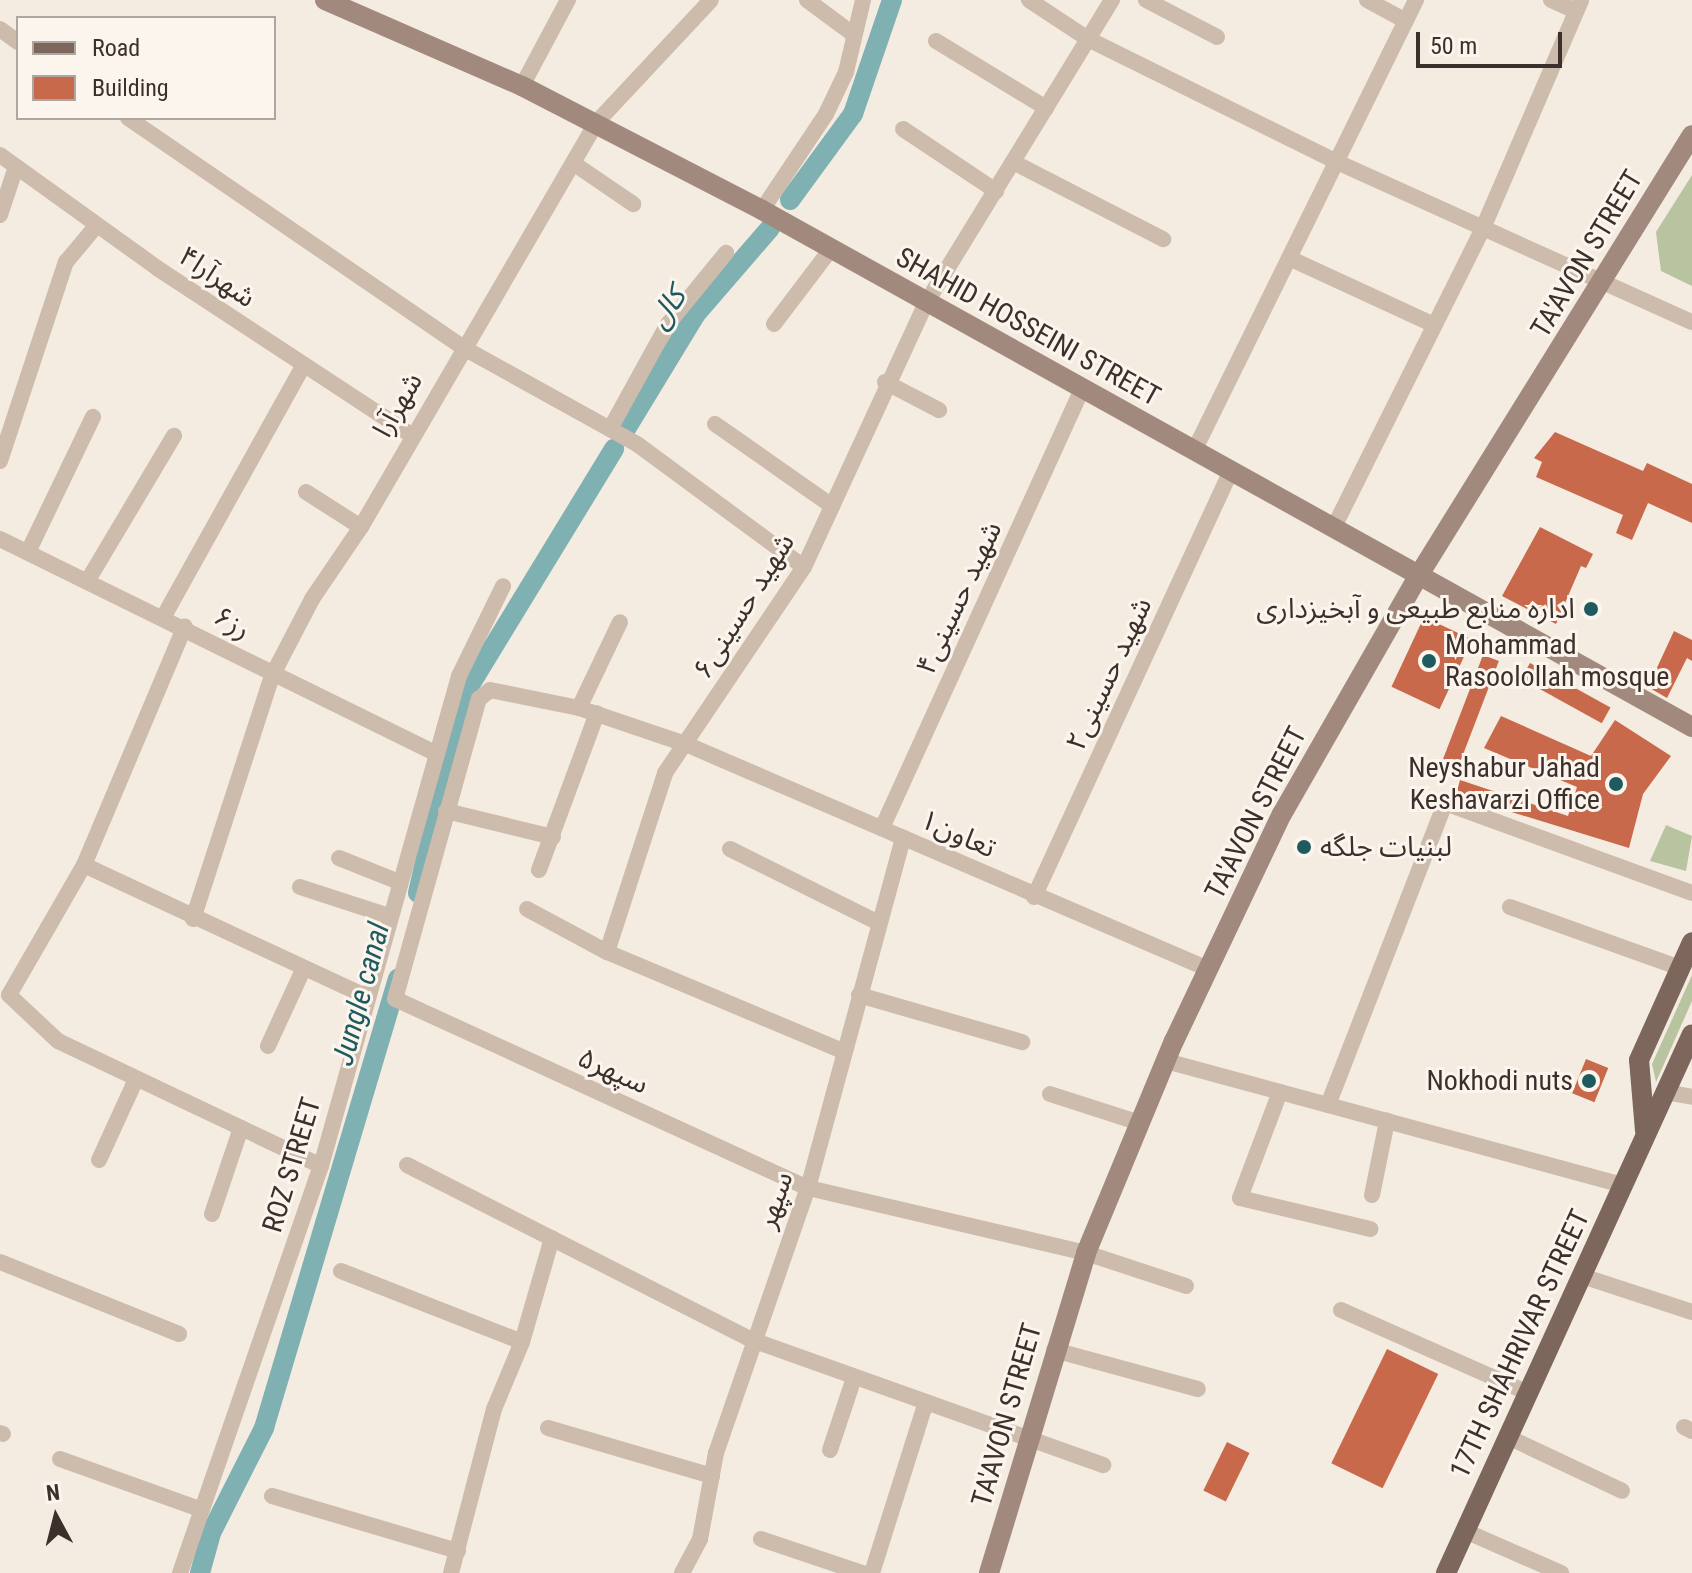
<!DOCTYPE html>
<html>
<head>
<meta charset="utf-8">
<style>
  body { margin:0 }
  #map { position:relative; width:1692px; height:1573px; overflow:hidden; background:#f4ebe1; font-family:"Roboto Condensed","Noto Sans Arabic",sans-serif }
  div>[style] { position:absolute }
  .green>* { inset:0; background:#b8c4a0 }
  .canal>* { height:20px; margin:-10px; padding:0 10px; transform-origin:10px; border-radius:10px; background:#7fb0b2 }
  .building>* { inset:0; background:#c8694b; transform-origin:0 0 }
  .street>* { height:16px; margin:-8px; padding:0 8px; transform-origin:8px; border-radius:8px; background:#cdbbac }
  .secondary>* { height:20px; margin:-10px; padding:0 10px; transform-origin:10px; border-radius:10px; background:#a18a7d }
  .primary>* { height:20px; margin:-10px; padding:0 10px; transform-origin:10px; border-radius:10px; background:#7d675c }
  .dots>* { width:22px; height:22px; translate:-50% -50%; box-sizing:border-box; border:4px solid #fbf5ee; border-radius:50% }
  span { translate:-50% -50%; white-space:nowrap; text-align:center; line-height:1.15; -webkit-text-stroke:6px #fbf5ee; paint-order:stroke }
  .street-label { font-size:28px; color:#3b302b }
  .poi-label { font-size:28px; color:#3b302b }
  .right { translate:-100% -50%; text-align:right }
  .left { translate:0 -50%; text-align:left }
  .water-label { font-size:30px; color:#1f5a5e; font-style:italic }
  .legend { position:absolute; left:16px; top:16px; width:260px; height:104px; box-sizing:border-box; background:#fbf5ee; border:2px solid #aea6a0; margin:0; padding:10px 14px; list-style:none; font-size:24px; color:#3b302b }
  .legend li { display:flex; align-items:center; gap:16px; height:40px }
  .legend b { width:40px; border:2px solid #aea6a0 }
  .north { position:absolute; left:16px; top:1477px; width:80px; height:80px; -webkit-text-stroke:6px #fbf5ee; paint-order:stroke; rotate:353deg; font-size:22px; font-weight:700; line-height:32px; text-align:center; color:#3b302b }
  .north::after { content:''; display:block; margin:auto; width:28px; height:36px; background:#3b302b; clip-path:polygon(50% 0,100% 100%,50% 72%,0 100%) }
  .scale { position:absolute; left:1416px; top:32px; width:146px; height:36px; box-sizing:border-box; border:4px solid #3b302b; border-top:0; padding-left:10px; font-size:24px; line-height:28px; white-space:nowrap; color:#3b302b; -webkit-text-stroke:6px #fbf5ee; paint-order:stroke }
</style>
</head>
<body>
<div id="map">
  <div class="green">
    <div style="clip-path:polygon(1692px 175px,1692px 286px,1661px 271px,1656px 232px)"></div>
    <div style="clip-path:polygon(1666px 825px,1692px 836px,1686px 871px,1650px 861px)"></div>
    <div style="clip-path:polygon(1692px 975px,1692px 1001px,1656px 1082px,1652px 1064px)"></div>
  </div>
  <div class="canal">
    <div style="left:790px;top:200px;width:107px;rotate:-53.8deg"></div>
    <div style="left:853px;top:114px;width:120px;rotate:-71.1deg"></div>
    <div style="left:624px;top:432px;width:137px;rotate:-58.7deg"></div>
    <div style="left:695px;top:315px;width:115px;rotate:-49.2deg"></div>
    <div style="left:418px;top:893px;width:200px;rotate:-77.3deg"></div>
    <div style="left:462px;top:698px;width:292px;rotate:-58.6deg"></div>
    <div style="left:200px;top:1573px;width:41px;rotate:-74.6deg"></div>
    <div style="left:211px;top:1533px;width:118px;rotate:-63.2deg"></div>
    <div style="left:264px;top:1428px;width:469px;rotate:-73.4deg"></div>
  </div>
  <div class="building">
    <div style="clip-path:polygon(1555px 432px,1643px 471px,1647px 463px,1692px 484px,1692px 523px,1648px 503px,1632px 540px,1616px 533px,1623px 515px,1536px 477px,1542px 462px,1534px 458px)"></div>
    <div style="clip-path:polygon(1540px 527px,1593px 554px,1586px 568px,1581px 566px,1556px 624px,1502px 596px)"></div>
    <div style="left:1424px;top:617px;width:53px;height:77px;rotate:25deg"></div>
    <div style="clip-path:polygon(1674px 631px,1692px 640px,1692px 661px,1687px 658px,1667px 698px,1648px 687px)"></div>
    <div style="left:1483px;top:655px;width:17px;height:115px;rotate:21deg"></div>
    <div style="left:1530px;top:663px;width:92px;height:18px;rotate:29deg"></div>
    <div style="clip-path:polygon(1501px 716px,1591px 756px,1615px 720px,1671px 756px,1643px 794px,1629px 848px,1456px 795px,1460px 780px,1568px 816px,1577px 787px,1484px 748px)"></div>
    <div style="left:1586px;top:1059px;width:24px;height:37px;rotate:22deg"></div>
    <div style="left:1387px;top:1349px;width:57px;height:127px;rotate:26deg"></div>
    <div style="left:1227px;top:1442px;width:25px;height:54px;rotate:26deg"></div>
  </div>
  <div class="street">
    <div style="left:807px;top:0;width:57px;rotate:36.5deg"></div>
    <div style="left:1029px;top:0;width:71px;rotate:33.5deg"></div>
    <div style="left:1088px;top:39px;width:278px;rotate:26.3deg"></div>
    <div style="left:1337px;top:162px;width:389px;rotate:24.3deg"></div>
    <div style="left:1146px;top:0;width:80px;rotate:27.5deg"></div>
    <div style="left:1367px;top:0;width:44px;rotate:28.3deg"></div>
    <div style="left:1551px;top:0;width:27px;rotate:24deg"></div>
    <div style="left:0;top:29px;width:22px;rotate:36deg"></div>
    <div style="left:936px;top:41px;width:129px;rotate:31.3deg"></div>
    <div style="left:522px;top:86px;width:98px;rotate:-61.9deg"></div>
    <div style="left:128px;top:118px;width:405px;rotate:34.4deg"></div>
    <div style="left:462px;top:347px;width:200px;rotate:29deg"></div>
    <div style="left:637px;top:444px;width:207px;rotate:36.4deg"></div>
    <div style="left:903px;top:129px;width:112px;rotate:33.7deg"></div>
    <div style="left:0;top:155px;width:193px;rotate:35.7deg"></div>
    <div style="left:157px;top:268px;width:303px;rotate:33.3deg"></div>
    <div style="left:1013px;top:162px;width:169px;rotate:27.2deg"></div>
    <div style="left:573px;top:163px;width:73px;rotate:34.3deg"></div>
    <div style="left:762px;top:210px;width:115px;rotate:-56.3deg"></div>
    <div style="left:826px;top:114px;width:47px;rotate:-64.5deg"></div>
    <div style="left:846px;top:72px;width:74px;rotate:-76.7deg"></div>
    <div style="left:0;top:215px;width:51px;rotate:-71.6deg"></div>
    <div style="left:1289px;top:258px;width:160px;rotate:24.8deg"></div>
    <div style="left:774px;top:324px;width:94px;rotate:-52.8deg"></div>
    <div style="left:885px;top:382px;width:61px;rotate:27.4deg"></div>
    <div style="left:715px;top:424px;width:143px;rotate:35deg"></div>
    <div style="left:610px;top:429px;width:120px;rotate:-61.1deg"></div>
    <div style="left:668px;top:324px;width:92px;rotate:-50.8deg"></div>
    <div style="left:1194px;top:451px;width:503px;rotate:-63.79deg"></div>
    <div style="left:0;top:461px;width:210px;rotate:-71.7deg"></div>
    <div style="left:66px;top:262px;width:48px;rotate:-50deg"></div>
    <div style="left:306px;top:492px;width:65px;rotate:32.5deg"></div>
    <div style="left:1334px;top:527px;width:334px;rotate:-63.5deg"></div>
    <div style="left:1483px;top:228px;width:248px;rotate:-66.7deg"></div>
    <div style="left:0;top:539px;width:487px;rotate:26.2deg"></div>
    <div style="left:28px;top:552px;width:150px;rotate:-64.3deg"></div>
    <div style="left:88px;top:580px;width:168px;rotate:-59.2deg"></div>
    <div style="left:164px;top:616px;width:286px;rotate:-60.9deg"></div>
    <div style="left:579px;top:708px;width:95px;rotate:-64.5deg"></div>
    <div style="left:446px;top:811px;width:110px;rotate:13.7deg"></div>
    <div style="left:882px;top:828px;width:482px;rotate:-65.5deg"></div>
    <div style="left:730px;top:849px;width:166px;rotate:26.4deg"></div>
    <div style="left:339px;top:858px;width:65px;rotate:21.8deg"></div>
    <div style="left:84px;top:865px;width:312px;rotate:25deg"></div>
    <div style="left:539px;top:870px;width:167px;rotate:-69.7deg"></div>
    <div style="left:300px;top:887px;width:94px;rotate:18deg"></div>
    <div style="left:1034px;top:897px;width:467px;rotate:-65.2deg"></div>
    <div style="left:1510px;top:907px;width:181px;rotate:19.7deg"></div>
    <div style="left:527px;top:909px;width:91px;rotate:28.3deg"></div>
    <div style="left:607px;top:952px;width:256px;rotate:22.8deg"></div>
    <div style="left:193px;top:919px;width:256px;rotate:-72deg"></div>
    <div style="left:272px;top:676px;width:87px;rotate:-62.5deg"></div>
    <div style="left:312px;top:599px;width:87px;rotate:-55.8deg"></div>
    <div style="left:361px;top:527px;width:467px;rotate:-59.8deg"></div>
    <div style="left:596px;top:123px;width:168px;rotate:-46.9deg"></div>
    <div style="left:607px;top:952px;width:188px;rotate:-72deg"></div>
    <div style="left:665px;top:773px;width:249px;rotate:-56deg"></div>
    <div style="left:804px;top:567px;width:289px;rotate:-65.2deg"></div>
    <div style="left:925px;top:305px;width:358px;rotate:-58.5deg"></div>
    <div style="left:9px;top:995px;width:150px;rotate:-60deg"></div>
    <div style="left:84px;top:865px;width:259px;rotate:-67.1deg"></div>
    <div style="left:9px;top:995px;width:67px;rotate:43.2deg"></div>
    <div style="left:58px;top:1041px;width:291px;rotate:25.4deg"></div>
    <div style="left:859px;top:995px;width:170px;rotate:16.1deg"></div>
    <div style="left:268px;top:1046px;width:84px;rotate:-65.3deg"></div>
    <div style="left:1166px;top:1061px;width:474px;rotate:15.2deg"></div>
    <div style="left:1280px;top:1092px;width:113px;rotate:110.7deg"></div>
    <div style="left:1240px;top:1198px;width:134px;rotate:13.4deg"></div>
    <div style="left:1665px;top:1092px;width:27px;rotate:10deg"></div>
    <div style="left:1050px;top:1094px;width:95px;rotate:17.9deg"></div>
    <div style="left:1328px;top:1105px;width:324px;rotate:-68.8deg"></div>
    <div style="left:1445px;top:803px;width:263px;rotate:20deg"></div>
    <div style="left:99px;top:1160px;width:89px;rotate:-65.4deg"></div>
    <div style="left:407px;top:1165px;width:387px;rotate:26.9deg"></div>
    <div style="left:752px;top:1340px;width:373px;rotate:19.6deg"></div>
    <div style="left:1372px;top:1195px;width:76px;rotate:-78.5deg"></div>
    <div style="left:212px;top:1214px;width:91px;rotate:-71.4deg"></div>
    <div style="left:0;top:1262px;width:193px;rotate:21.9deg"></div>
    <div style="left:341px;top:1271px;width:194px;rotate:21.4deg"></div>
    <div style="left:1582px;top:1276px;width:116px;rotate:18.1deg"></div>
    <div style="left:1186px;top:1286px;width:105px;rotate:-161.7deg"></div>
    <div style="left:1086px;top:1253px;width:285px;rotate:-166.8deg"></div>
    <div style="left:808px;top:1188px;width:454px;rotate:-155.4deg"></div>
    <div style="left:395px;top:999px;width:312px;rotate:-74.4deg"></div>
    <div style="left:479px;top:699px;width:14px;rotate:-39deg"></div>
    <div style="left:490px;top:690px;width:91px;rotate:11.4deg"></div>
    <div style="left:579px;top:708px;width:115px;rotate:18.7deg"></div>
    <div style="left:688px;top:745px;width:566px;rotate:23.3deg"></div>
    <div style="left:1341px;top:1310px;width:205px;rotate:23.9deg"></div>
    <div style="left:1054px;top:1350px;width:149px;rotate:15.2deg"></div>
    <div style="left:1684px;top:1427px;width:9px;rotate:27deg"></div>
    <div style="left:548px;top:1428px;width:171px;rotate:16.3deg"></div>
    <div style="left:0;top:1433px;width:3px;rotate:18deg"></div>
    <div style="left:1508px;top:1437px;width:126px;rotate:25.3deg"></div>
    <div style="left:830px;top:1450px;width:76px;rotate:-71.6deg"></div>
    <div style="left:60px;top:1459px;width:149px;rotate:19.7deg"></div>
    <div style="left:272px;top:1496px;width:194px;rotate:16.5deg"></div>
    <div style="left:1465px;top:1531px;width:105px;rotate:23.6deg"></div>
    <div style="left:761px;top:1539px;width:107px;rotate:18.6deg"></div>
    <div style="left:180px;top:1573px;width:431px;rotate:-70.9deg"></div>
    <div style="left:321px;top:1166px;width:509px;rotate:-74.27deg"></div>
    <div style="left:459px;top:676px;width:100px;rotate:-63.9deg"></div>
    <div style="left:451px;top:1573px;width:170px;rotate:-75.3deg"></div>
    <div style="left:494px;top:1409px;width:73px;rotate:-67.3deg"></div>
    <div style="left:522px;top:1342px;width:108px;rotate:-73.9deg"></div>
    <div style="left:682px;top:1573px;width:38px;rotate:-62deg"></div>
    <div style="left:700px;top:1539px;width:87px;rotate:-79.5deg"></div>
    <div style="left:716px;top:1453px;width:281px;rotate:-70.9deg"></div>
    <div style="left:808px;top:1188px;width:363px;rotate:-74.8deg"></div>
    <div style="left:872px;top:1573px;width:179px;rotate:-72.5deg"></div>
  </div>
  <div class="secondary">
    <div style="left:325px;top:0;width:215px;rotate:23.6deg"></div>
    <div style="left:522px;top:86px;width:270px;rotate:27.3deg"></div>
    <div style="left:762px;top:210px;width:1064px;rotate:29.07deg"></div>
    <div style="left:989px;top:1573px;width:334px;rotate:-73.1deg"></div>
    <div style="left:1086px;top:1253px;width:230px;rotate:-67.5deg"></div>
    <div style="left:1174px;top:1041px;width:251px;rotate:-64.6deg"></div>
    <div style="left:1282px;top:814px;width:272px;rotate:-60.2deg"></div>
    <div style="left:1417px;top:578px;width:521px;rotate:-58.17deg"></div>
  </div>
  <div class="primary">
    <div style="left:1645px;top:1131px;width:71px;rotate:-94.8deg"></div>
    <div style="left:1639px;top:1060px;width:129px;rotate:-65.8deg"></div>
    <div style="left:1446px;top:1573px;width:592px;rotate:-65.47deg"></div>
  </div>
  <div class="dots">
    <div style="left:1591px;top:609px;background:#1f5a5e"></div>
    <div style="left:1429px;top:661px;background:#1f5a5e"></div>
    <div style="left:1616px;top:784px;background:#1f5a5e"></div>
    <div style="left:1304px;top:847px;background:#1f5a5e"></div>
    <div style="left:1589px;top:1081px;background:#1f5a5e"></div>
  </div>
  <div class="street-label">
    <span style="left:1587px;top:254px;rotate:-59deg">TA'AVON STREET</span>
    <span style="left:217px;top:277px;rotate:34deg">شهرآرا۴</span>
    <span style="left:1028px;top:327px;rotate:29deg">SHAHID HOSSEINI STREET</span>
    <span style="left:398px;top:405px;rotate:-60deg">شهرآرا</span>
    <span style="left:959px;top:598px;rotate:-65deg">شهید حسینی۴</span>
    <span style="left:744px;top:606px;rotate:-58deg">شهید حسینی۶</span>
    <span style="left:232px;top:623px;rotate:30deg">رز۶</span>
    <span style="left:1109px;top:674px;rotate:-65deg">شهید حسینی۲</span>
    <span style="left:1256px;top:813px;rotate:-63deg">TA'AVON STREET</span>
    <span style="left:958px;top:834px;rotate:24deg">تعاون۱</span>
    <span style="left:613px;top:1071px;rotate:24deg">سپهر۵</span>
    <span style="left:292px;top:1165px;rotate:-73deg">ROZ STREET</span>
    <span style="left:775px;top:1200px;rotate:-71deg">سپهر</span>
    <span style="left:1520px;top:1344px;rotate:-65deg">17TH SHAHRIVAR STREET</span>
    <span style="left:1007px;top:1415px;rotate:-74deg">TA'AVON STREET</span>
  </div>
  <div class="poi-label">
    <span class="right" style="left:1575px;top:609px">اداره منابع طبیعی و آبخیزداری</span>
    <span class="left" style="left:1445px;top:661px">Mohammad<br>Rasoolollah mosque</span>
    <span class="right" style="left:1600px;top:784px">Neyshabur Jahad<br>Keshavarzi Office</span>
    <span class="left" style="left:1320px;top:847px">لبنیات جلگه</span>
    <span class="right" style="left:1573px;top:1081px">Nokhodi nuts</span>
  </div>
  <div class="water-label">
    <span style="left:667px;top:308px;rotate:-55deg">کال</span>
    <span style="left:361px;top:994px;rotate:-75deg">Jungle canal</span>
  </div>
  <ul class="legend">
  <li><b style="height:10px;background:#7d675c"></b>Road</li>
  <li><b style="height:22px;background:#c8694b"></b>Building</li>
  </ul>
  <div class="north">N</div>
  <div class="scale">50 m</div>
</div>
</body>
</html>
